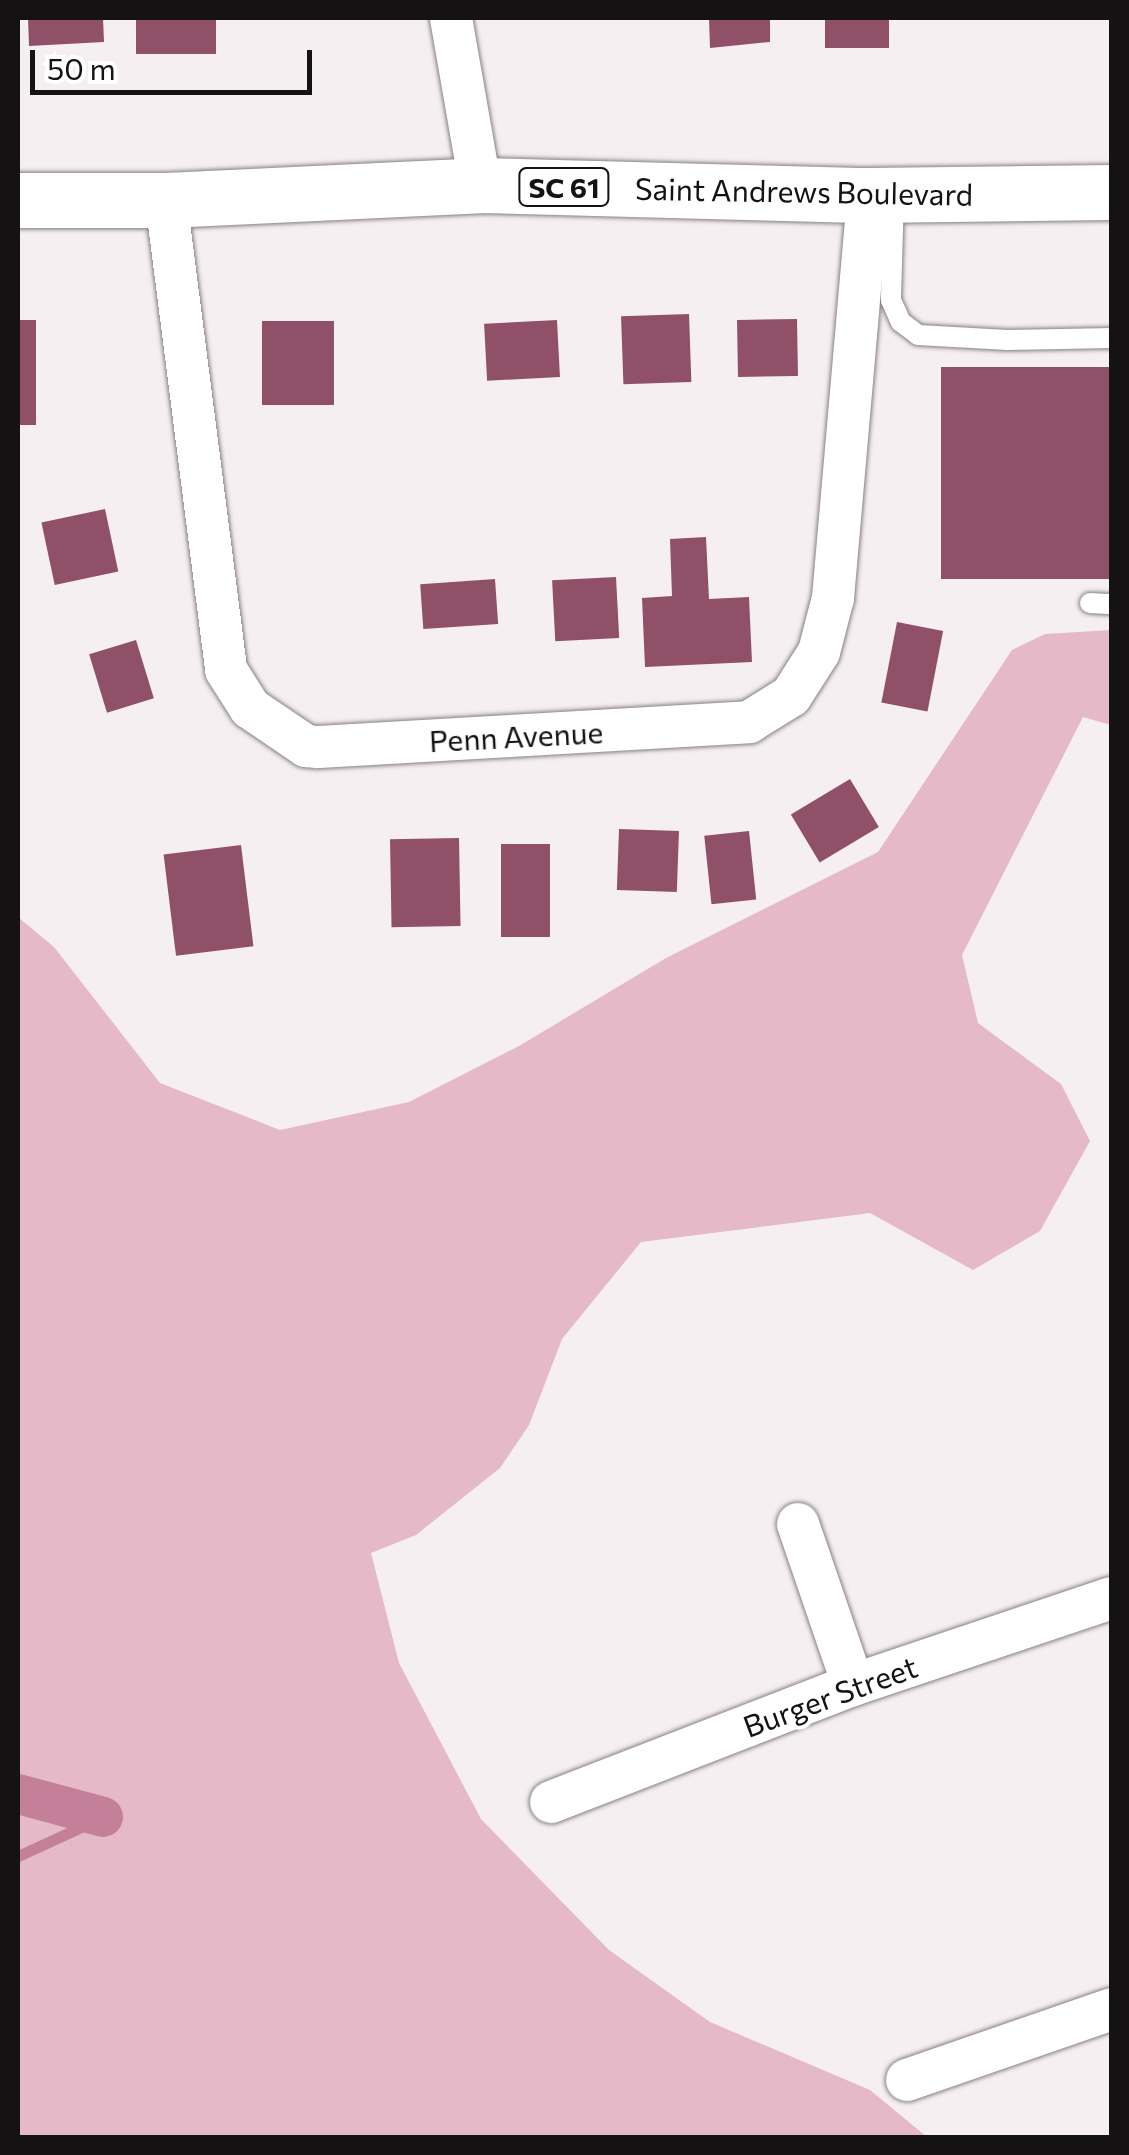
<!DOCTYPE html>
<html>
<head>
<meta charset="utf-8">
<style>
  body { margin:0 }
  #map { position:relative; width:1129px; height:2155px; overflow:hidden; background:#f6eff1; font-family:Commissioner,sans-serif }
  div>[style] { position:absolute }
  .green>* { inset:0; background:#e5b9c7 }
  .stream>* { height:11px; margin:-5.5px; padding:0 5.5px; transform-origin:5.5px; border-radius:5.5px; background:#c48098 }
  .canal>* { height:40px; margin:-20px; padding:0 20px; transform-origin:20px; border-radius:20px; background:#c48098 }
  .building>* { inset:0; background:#905168; transform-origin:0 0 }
  .roads { filter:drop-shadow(0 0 2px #888183) drop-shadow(0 0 2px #888183) }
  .lane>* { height:20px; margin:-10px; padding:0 10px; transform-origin:10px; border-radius:10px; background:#fff }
  .street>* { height:42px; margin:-21px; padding:0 21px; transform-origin:21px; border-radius:21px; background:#fff }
  .primary>* { height:55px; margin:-27.5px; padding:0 27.5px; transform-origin:27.5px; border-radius:27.5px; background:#fff }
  span { translate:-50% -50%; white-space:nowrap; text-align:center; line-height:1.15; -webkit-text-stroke:8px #fff; paint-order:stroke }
  .shield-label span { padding:2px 8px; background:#fff; border:2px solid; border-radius:8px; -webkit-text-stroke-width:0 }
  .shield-label { font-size:28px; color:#141212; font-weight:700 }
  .street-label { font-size:30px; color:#141212 }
  .frame { position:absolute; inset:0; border:20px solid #141212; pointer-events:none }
  .scale { position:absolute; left:30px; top:50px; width:282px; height:45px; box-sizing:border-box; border:5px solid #141212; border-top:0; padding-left:12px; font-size:30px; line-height:35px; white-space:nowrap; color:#141212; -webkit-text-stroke:8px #fff; paint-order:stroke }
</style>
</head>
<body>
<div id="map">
  <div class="green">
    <div style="clip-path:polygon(1111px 630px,1111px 725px,1083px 717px,962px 955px,978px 1023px,1061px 1084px,1090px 1141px,1040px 1231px,973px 1270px,870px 1213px,641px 1242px,562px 1339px,529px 1425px,500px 1468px,416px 1535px,371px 1553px,399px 1663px,481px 1819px,609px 1950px,710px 2022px,870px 2090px,927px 2137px,18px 2137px,18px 917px,54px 947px,160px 1083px,280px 1130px,409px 1102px,519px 1046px,666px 958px,878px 852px,1012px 650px,1045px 634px)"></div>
  </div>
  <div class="stream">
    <div style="left:18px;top:1856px;width:94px;rotate:-24.6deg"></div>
  </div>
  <div class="canal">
    <div style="left:18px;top:1794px;width:88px;rotate:15.1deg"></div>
  </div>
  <div class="building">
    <div style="clip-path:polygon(28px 18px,103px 18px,104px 42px,29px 46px)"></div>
    <div style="left:136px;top:18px;width:80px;height:36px"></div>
    <div style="clip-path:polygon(709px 18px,770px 18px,770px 42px,710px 48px)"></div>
    <div style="left:825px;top:18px;width:64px;height:30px"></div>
    <div style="left:689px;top:314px;width:68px;height:68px;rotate:88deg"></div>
    <div style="left:797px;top:319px;width:57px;height:60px;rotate:89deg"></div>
    <div style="left:18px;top:320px;width:18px;height:105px"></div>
    <div style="left:557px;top:320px;width:57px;height:73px;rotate:87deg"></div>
    <div style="left:334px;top:321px;width:84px;height:72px;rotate:90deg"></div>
    <div style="left:1112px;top:367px;width:212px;height:171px;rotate:90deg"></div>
    <div style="left:105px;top:509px;width:64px;height:65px;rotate:78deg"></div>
    <div style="clip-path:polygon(706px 537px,709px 599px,749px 597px,752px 662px,645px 667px,642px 598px,672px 596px,670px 539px)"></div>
    <div style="left:616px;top:577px;width:61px;height:64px;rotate:87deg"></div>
    <div style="left:495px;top:579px;width:45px;height:75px;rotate:86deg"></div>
    <div style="left:897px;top:622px;width:47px;height:82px;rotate:11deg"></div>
    <div style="left:136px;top:640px;width:61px;height:49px;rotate:73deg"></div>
    <div style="left:850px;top:779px;width:56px;height:69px;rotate:59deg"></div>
    <div style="left:619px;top:829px;width:60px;height:61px;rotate:2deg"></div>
    <div style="left:749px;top:831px;width:69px;height:45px;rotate:84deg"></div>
    <div style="left:459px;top:838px;width:88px;height:69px;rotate:89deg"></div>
    <div style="left:550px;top:844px;width:93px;height:49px;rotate:90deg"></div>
    <div style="left:241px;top:845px;width:102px;height:78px;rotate:83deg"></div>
  </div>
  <div class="roads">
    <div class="lane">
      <div style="left:894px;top:196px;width:104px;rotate:91.7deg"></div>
      <div style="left:891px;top:300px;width:24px;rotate:66deg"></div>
      <div style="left:901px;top:322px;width:21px;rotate:37deg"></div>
      <div style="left:918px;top:335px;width:90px;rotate:3.2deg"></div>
      <div style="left:1008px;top:340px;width:104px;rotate:-1.1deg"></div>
      <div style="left:1090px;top:603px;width:22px;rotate:3deg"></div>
    </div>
    <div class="street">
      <div style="left:451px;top:18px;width:169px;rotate:80.1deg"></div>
      <div style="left:166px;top:200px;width:474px;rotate:82.7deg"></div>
      <div style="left:226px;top:670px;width:45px;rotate:57.7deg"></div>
      <div style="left:250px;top:708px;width:68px;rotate:34.2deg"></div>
      <div style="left:306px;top:746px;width:12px;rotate:5deg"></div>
      <div style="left:318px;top:747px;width:432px;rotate:-3.3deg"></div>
      <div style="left:749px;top:722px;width:49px;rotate:-31.8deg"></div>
      <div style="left:791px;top:696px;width:52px;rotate:-57.5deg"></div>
      <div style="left:819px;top:652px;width:56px;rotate:-75.5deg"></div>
      <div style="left:833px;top:598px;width:405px;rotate:-85deg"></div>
      <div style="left:798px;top:1524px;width:170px;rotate:71.1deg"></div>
      <div style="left:551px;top:1802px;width:324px;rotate:-21.2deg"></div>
      <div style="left:853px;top:1685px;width:273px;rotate:-18.6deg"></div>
      <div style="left:907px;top:2080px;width:217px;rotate:-19.1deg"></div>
    </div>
    <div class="primary">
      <div style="left:18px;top:200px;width:148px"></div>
      <div style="left:166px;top:200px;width:314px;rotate:-2.7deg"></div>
      <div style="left:480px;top:185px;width:388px;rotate:1.5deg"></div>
      <div style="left:868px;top:195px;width:244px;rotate:-0.7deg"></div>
    </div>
  </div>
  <div class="shield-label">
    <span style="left:564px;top:187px">SC 61</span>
  </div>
  <div class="street-label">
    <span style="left:804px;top:191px;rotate:1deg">Saint Andrews Boulevard</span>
    <span style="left:516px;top:736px;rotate:-3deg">Penn Avenue</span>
    <span style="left:830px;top:1696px;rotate:-20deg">Burger Street</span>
  </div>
  <div class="frame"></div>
  <div class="scale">50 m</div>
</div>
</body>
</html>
